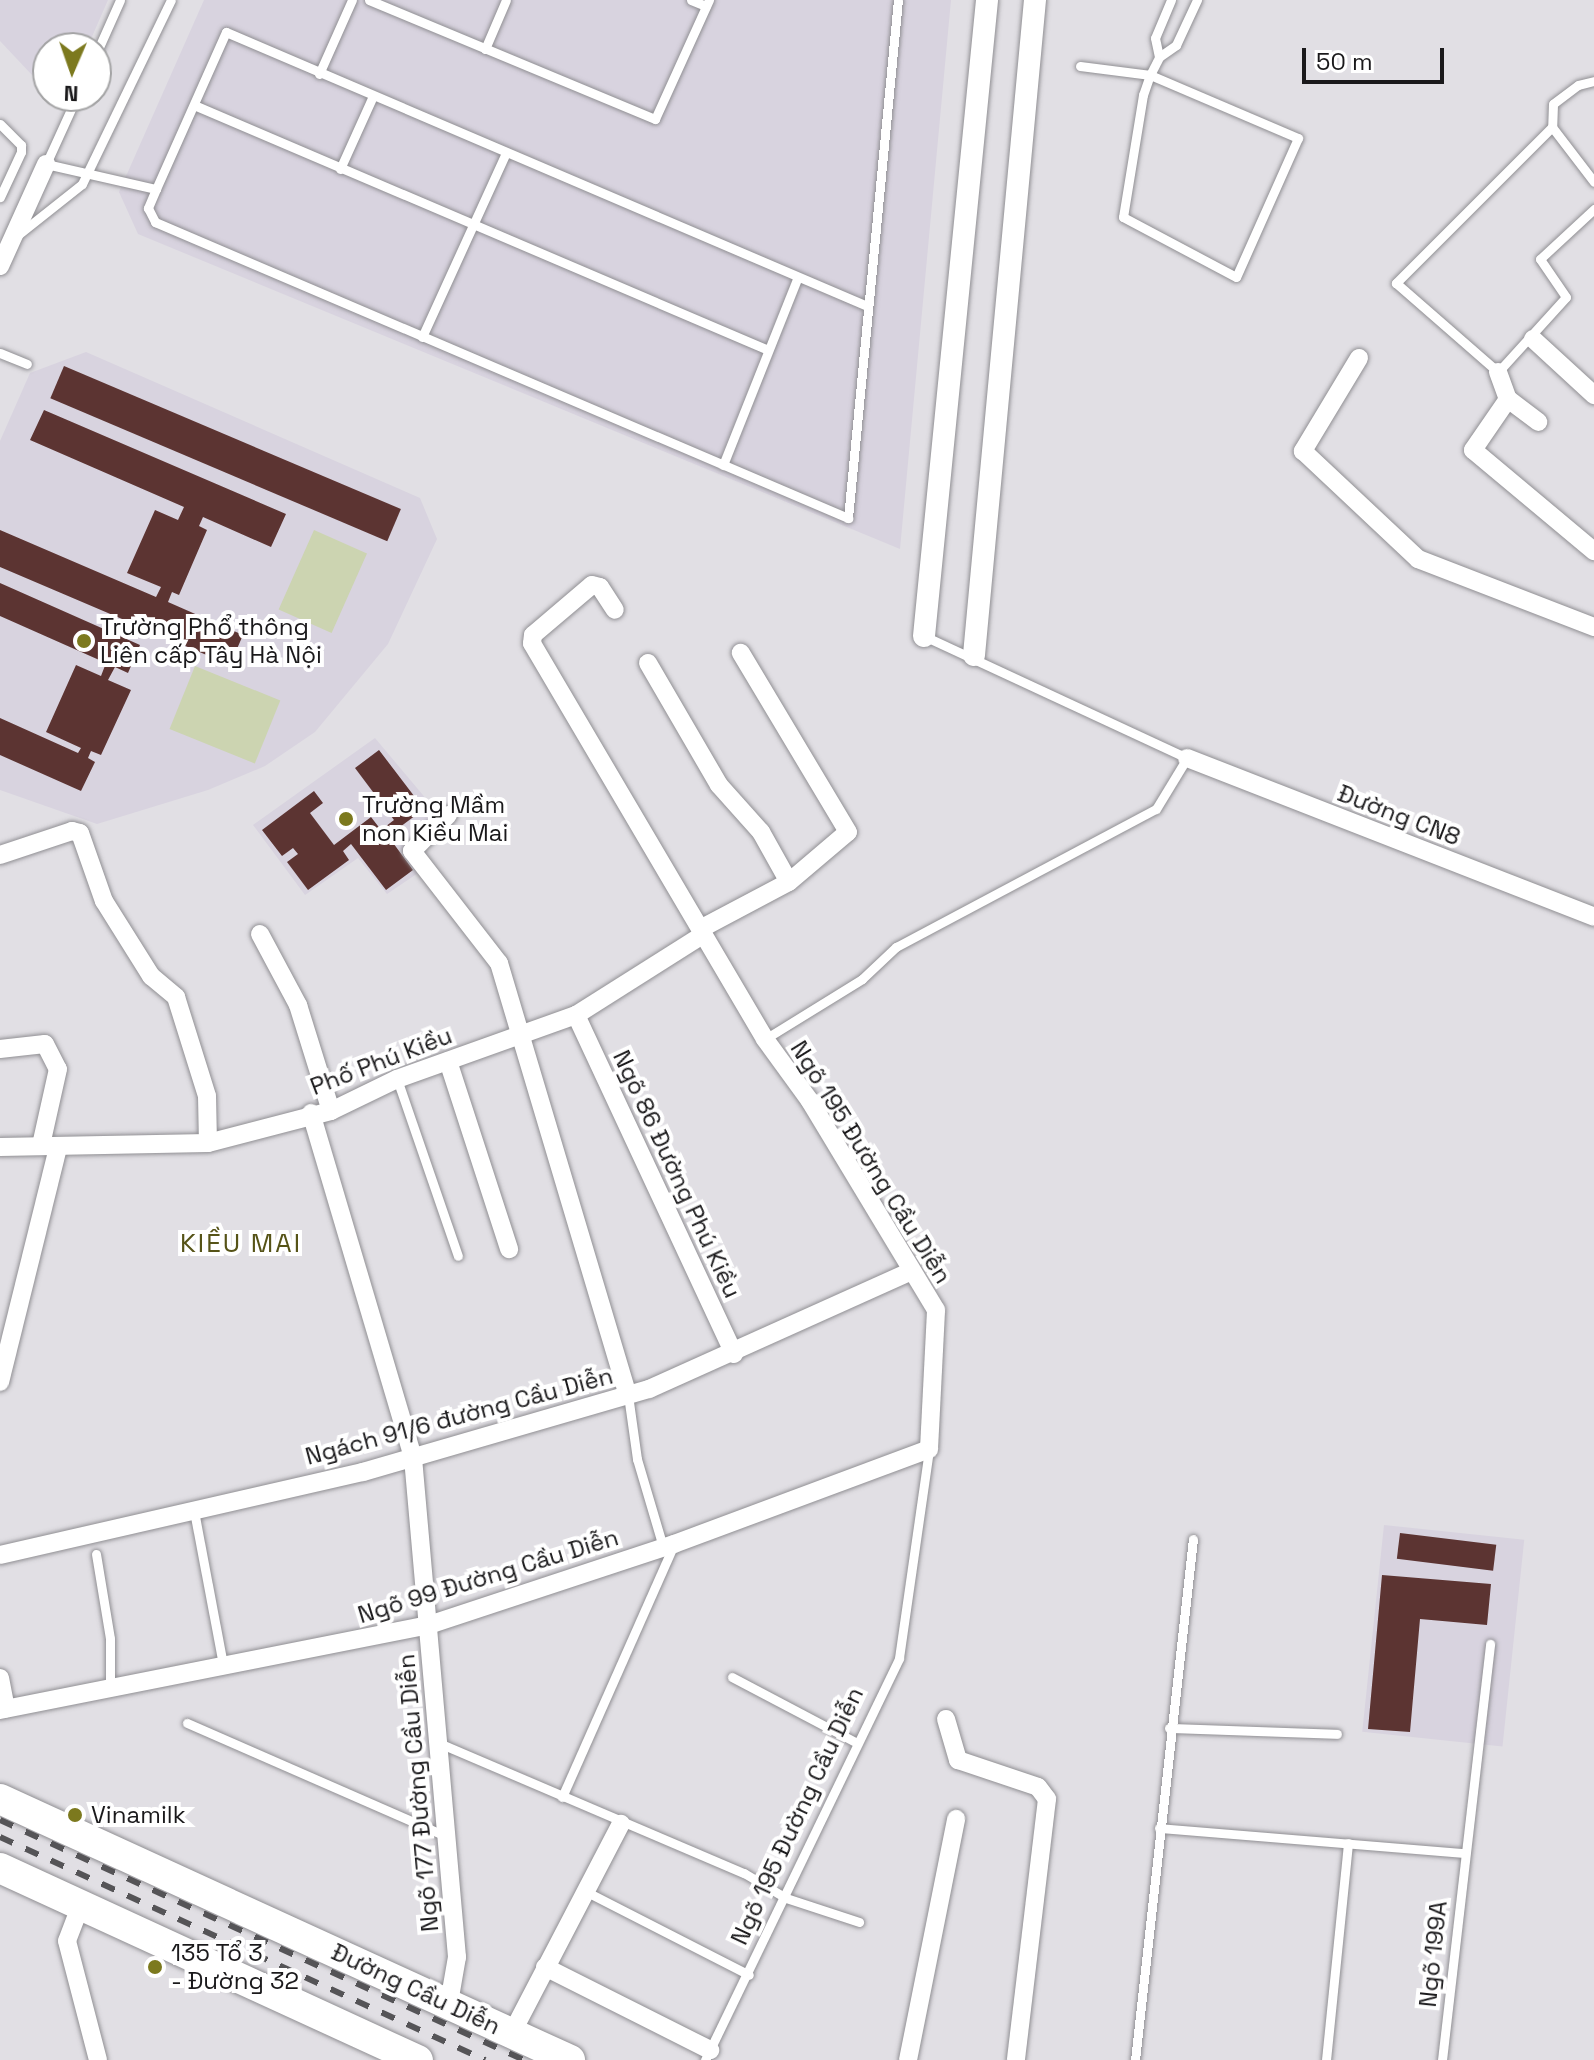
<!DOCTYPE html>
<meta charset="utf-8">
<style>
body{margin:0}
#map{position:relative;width:1594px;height:2060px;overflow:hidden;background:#e1dfe4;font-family:"Space Grotesk",sans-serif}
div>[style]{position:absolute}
.built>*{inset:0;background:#d8d3df;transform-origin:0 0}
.green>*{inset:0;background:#ccd4b1;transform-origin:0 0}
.building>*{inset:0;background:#5c3432;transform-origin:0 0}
.roads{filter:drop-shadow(0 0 2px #908f93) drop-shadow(0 0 2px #908f93)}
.service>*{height:9px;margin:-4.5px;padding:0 4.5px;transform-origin:4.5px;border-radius:4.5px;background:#fff}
.minor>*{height:18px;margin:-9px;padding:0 9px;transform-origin:9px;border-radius:9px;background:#fff}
.tertiary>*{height:22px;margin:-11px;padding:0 11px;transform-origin:11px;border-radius:11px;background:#fff}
.trunk>*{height:30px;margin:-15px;padding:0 15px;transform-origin:15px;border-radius:15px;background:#fff}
.rail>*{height:6px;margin-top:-3px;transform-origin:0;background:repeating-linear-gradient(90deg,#555457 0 14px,transparent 0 28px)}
.dots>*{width:22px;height:22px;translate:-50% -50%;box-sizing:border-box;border:4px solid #fff;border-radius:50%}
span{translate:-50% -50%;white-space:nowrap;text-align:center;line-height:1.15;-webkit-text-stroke:8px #fff;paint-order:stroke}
.poi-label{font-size:24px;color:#1a191b}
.left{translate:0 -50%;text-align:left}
.street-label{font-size:24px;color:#1a191b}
.neighbourhood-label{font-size:26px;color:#565317;letter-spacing:2px}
.north{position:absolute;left:32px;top:32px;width:80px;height:80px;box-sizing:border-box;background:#fff;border:2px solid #a3a3a4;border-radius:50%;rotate:182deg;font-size:22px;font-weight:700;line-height:32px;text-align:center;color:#1a191b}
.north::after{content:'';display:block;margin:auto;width:28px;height:36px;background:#7c791e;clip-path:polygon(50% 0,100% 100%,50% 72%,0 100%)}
.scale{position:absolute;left:1302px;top:48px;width:142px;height:36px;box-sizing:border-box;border:4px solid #1a191b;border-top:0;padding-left:10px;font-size:24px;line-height:28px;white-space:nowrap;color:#1a191b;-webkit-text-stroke:6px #fff;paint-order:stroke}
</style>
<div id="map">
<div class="built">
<i style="clip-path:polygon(0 0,108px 0,87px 48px,48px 48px,48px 92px,0 41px)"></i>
<i style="clip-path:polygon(204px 0,951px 0,900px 549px,138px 234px,119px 192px)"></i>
<i style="clip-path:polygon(86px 352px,420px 498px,437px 539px,388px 644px,315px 732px,265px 766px,208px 790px,97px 824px,0 790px,0 441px,30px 373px)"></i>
<i style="clip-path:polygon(375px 738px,438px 813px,403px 845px,421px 871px,387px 894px,358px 858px,305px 895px,253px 825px)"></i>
<i style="left:1384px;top:1525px;width:141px;height:208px;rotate:6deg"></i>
</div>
<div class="green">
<i style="left:314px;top:530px;width:58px;height:87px;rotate:24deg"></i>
<i style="left:195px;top:666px;width:92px;height:68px;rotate:22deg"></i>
</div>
<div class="building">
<i style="left:64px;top:366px;width:366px;height:35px;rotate:23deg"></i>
<i style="clip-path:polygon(44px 410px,286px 514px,271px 547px,203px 517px,199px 526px,207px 530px,179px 595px,172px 592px,168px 602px,243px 635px,230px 665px,0 567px,0 530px,156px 597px,161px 587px,127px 573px,155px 510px,178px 520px,184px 507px,30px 440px)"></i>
<i style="clip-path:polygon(0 583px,140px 645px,128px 673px,115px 667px,108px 680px,131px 690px,101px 755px,91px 751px,88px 758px,95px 762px,81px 791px,0 755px,0 718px,78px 753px,81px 748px,46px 732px,76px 665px,101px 676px,106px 663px,0 616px)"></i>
<i style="clip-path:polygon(379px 750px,424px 809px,388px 836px,413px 870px,386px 890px,351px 844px,343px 851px,349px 860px,308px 890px,287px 862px,298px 854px,293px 848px,282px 856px,262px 830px,314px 791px,323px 803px,310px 813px,334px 845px,371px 817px,381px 830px,394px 820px,355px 768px)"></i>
<i style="left:1400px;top:1533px;width:97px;height:26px;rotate:7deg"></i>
<i style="clip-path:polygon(1382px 1575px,1491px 1584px,1487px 1625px,1420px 1619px,1410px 1732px,1368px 1729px)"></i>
</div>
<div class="roads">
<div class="service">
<i style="left:369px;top:0;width:310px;rotate:22.6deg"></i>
<i style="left:655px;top:119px;width:131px;rotate:-65.6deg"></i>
<i style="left:691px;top:0;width:16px;rotate:22deg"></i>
<i style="left:1171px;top:0;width:41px;rotate:112.8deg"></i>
<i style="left:1155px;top:38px;width:19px;rotate:78deg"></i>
<i style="left:1159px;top:57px;width:21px;rotate:-35deg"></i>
<i style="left:1176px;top:45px;width:50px;rotate:-65deg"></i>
<i style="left:485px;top:49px;width:53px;rotate:-66.8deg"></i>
<i style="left:96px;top:54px;width:59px;rotate:-66deg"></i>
<i style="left:1080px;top:66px;width:71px;rotate:7.3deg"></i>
<i style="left:1150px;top:75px;width:161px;rotate:23.1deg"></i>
<i style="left:1298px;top:138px;width:152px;rotate:114deg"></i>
<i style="left:1236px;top:277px;width:128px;rotate:-152deg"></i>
<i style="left:1123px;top:217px;width:124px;rotate:-80.7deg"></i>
<i style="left:1143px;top:95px;width:21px;rotate:-71deg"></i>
<i style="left:1150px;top:75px;width:20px;rotate:-63deg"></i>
<i style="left:319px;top:74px;width:81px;rotate:-66deg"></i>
<i style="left:1594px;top:81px;width:16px;rotate:166deg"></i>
<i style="left:1578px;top:85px;width:31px;rotate:143deg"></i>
<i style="left:1553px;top:104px;width:23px;rotate:92deg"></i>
<i style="left:1552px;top:127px;width:221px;rotate:135deg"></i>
<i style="left:1396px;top:283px;width:135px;rotate:41.1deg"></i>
<i style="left:1498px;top:372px;width:101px;rotate:-47.8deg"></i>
<i style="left:1566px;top:297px;width:46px;rotate:-124.4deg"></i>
<i style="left:1540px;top:259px;width:74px;rotate:-42.8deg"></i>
<i style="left:77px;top:96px;width:75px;rotate:114.5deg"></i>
<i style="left:46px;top:164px;width:113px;rotate:12.8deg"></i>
<i style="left:156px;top:189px;width:21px;rotate:113deg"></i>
<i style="left:148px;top:208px;width:16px;rotate:63deg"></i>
<i style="left:155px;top:222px;width:754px;rotate:23.13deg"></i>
<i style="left:848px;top:518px;width:520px;rotate:-84.49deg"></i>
<i style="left:194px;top:105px;width:624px;rotate:23.11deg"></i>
<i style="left:0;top:124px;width:30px;rotate:45deg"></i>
<i style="left:21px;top:145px;width:7px;rotate:90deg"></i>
<i style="left:21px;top:152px;width:50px;rotate:115deg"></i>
<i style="left:1552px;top:127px;width:69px;rotate:52.6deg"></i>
<i style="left:340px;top:169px;width:78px;rotate:-65.7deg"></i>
<i style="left:156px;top:189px;width:172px;rotate:-66deg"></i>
<i style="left:226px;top:32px;width:697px;rotate:23.14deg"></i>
<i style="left:19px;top:234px;width:80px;rotate:-38.4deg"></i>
<i style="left:82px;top:184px;width:204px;rotate:-64.2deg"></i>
<i style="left:422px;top:337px;width:200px;rotate:-65.5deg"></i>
<i style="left:0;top:353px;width:29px;rotate:22deg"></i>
<i style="left:723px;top:465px;width:202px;rotate:-68.3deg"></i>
<i style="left:765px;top:1039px;width:114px;rotate:-31.7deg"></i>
<i style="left:862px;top:979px;width:47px;rotate:-43.3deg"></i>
<i style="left:896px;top:947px;width:294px;rotate:-28deg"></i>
<i style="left:1156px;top:809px;width:60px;rotate:-58.7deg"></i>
<i style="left:1187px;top:758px;width:288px;rotate:-155.1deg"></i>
<i style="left:397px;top:1079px;width:187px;rotate:71deg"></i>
<i style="left:628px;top:1395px;width:65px;rotate:82deg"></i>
<i style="left:637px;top:1459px;width:92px;rotate:73.5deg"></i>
<i style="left:194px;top:1511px;width:157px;rotate:79.3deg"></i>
<i style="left:96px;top:1554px;width:86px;rotate:80.6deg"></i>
<i style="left:110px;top:1639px;width:47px;rotate:90deg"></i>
<i style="left:732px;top:1677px;width:141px;rotate:27.8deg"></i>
<i style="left:187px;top:1723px;width:283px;rotate:23.6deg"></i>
<i style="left:1169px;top:1728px;width:168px;rotate:2deg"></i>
<i style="left:441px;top:1744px;width:329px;rotate:23.1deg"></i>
<i style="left:744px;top:1873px;width:49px;rotate:30.8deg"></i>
<i style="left:786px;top:1898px;width:77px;rotate:18.2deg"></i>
<i style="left:562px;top:1797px;width:277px;rotate:-66.1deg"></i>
<i style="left:1159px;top:1828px;width:305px;rotate:4.7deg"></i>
<i style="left:585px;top:1891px;width:184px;rotate:27.1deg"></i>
<i style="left:705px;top:2060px;width:446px;rotate:-64.2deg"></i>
<i style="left:899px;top:1658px;width:210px;rotate:-81.8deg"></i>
<i style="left:1135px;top:2060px;width:524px;rotate:-83.65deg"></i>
<i style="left:1326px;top:2060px;width:218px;rotate:-84.2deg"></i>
<i style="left:1442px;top:2060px;width:419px;rotate:-83.4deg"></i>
</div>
<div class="minor">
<i style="left:0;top:266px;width:112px;rotate:-65.7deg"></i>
<i style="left:1533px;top:339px;width:83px;rotate:42.6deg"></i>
<i style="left:1359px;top:358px;width:109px;rotate:121.1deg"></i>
<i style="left:1303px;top:451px;width:158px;rotate:43.2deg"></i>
<i style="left:1418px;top:559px;width:189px;rotate:21.1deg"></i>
<i style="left:1498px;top:372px;width:29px;rotate:70deg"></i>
<i style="left:1508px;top:399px;width:38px;rotate:37deg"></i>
<i style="left:1508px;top:399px;width:62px;rotate:124.5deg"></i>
<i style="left:1473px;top:450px;width:158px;rotate:39.9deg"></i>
<i style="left:648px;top:663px;width:141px;rotate:59.8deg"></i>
<i style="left:719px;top:785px;width:63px;rotate:48.2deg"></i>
<i style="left:761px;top:832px;width:57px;rotate:60.8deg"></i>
<i style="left:1187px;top:758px;width:437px;rotate:21.3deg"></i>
<i style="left:448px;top:815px;width:51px;rotate:135deg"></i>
<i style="left:412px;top:851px;width:142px;rotate:52.2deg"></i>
<i style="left:499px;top:963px;width:451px;rotate:73.4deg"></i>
<i style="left:0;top:855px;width:76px;rotate:-18.4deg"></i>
<i style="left:72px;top:831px;width:8px;rotate:14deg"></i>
<i style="left:80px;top:833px;width:72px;rotate:70.6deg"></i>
<i style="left:104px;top:901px;width:89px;rotate:57.9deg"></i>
<i style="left:151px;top:976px;width:33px;rotate:40deg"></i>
<i style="left:176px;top:997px;width:104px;rotate:72.6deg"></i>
<i style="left:207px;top:1096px;width:47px;rotate:88.8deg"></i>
<i style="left:702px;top:928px;width:98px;rotate:-27.9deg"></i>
<i style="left:789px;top:882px;width:77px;rotate:-40.3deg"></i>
<i style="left:848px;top:832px;width:209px;rotate:-120.9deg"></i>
<i style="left:260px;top:934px;width:81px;rotate:61.8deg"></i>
<i style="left:298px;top:1005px;width:111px;rotate:72.7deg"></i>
<i style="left:576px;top:1015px;width:374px;rotate:65deg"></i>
<i style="left:0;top:1049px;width:45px;rotate:-6.3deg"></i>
<i style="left:45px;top:1044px;width:28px;rotate:63deg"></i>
<i style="left:58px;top:1069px;width:78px;rotate:102.6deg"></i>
<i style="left:448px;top:1061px;width:198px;rotate:72deg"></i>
<i style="left:311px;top:1113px;width:360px;rotate:73.5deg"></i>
<i style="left:413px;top:1458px;width:501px;rotate:84.96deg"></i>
<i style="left:457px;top:1957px;width:47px;rotate:99.9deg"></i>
<i style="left:0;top:1147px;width:208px;rotate:-1.1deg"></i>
<i style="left:208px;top:1143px;width:127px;rotate:-14.6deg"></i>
<i style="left:331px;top:1111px;width:73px;rotate:-25.9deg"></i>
<i style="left:397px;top:1079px;width:190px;rotate:-19.7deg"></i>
<i style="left:576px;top:1015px;width:151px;rotate:-32.3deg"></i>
<i style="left:0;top:1382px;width:241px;rotate:-76.1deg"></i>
<i style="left:0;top:1555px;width:372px;rotate:-12.9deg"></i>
<i style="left:363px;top:1472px;width:298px;rotate:-16.2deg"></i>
<i style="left:649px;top:1389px;width:288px;rotate:-24.2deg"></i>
<i style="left:0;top:1678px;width:31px;rotate:79deg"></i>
<i style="left:0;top:1710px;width:434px;rotate:-11.2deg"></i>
<i style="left:426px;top:1626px;width:261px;rotate:-18.3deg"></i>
<i style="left:674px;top:1544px;width:272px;rotate:-20.4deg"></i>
<i style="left:929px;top:1449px;width:139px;rotate:-87.1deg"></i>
<i style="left:936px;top:1310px;width:244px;rotate:-121.1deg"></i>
<i style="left:810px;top:1101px;width:77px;rotate:-126deg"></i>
<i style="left:765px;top:1039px;width:459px;rotate:-120.5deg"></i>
<i style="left:532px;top:643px;width:8px;rotate:-83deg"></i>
<i style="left:533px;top:635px;width:77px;rotate:-40.3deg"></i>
<i style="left:592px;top:585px;width:8px;rotate:14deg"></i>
<i style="left:600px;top:587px;width:27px;rotate:57deg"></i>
<i style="left:946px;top:1719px;width:43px;rotate:73.7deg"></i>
<i style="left:958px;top:1760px;width:84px;rotate:18.6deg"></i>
<i style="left:1038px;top:1787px;width:15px;rotate:53deg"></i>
<i style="left:1047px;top:1799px;width:263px;rotate:96.8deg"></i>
<i style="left:80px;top:1907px;width:36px;rotate:111deg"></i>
<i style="left:67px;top:1941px;width:123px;rotate:75.4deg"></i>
<i style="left:545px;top:1967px;width:185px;rotate:26.7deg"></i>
<i style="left:512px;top:2033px;width:236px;rotate:-62.5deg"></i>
<i style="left:908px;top:2060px;width:246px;rotate:-78.7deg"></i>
</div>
<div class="tertiary">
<i style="left:924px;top:636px;width:639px;rotate:-84.34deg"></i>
<i style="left:974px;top:655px;width:658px;rotate:-84.68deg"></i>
</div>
<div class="trunk">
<i style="left:0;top:1799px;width:627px;rotate:24.6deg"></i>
<i style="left:0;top:1868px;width:460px;rotate:24.7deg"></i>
</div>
</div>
<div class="rail">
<i style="left:0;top:1820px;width:576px;rotate:24.61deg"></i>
<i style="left:0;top:1837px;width:534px;rotate:24.69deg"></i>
</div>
<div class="dots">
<i style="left:84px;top:641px;background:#7c791e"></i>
<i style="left:346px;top:819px;background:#7c791e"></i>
<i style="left:75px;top:1815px;background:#7c791e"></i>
<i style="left:155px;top:1967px;background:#7c791e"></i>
</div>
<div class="poi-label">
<span class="left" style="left:100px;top:641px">Trường Phổ thông<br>Liên cấp Tây Hà Nội</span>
<span class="left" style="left:362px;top:819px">Trường Mầm<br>non Kiều Mai</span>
<span class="left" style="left:91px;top:1815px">Vinamilk</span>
<span class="left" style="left:171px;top:1967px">135 Tổ 3<br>- Đường 32</span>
</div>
<div class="street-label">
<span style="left:1399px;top:815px;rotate:21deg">Đường CN8</span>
<span style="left:381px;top:1061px;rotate:-21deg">Phố Phú Kiều</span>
<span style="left:871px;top:1162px;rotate:58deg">Ngõ 195 Đường Cầu Diễn</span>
<span style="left:677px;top:1174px;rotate:65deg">Ngõ 86 Đường Phú Kiều</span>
<span style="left:459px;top:1416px;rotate:-15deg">Ngách 91/6 đường Cầu Diễn</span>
<span style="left:488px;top:1576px;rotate:-17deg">Ngõ 99 Đường Cầu Diễn</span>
<span style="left:418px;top:1793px;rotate:-95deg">Ngõ 177 Đường Cầu Diễn</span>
<span style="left:797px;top:1816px;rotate:-65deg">Ngõ 195 Đường Cầu Diễn</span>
<span style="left:1433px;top:1954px;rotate:-84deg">Ngõ 199A</span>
<span style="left:416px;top:1989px;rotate:25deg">Đường Cầu Diễn</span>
</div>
<div class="neighbourhood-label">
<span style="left:241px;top:1244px">KIỀU MAI</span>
</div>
<div class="north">N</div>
<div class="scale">50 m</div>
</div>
